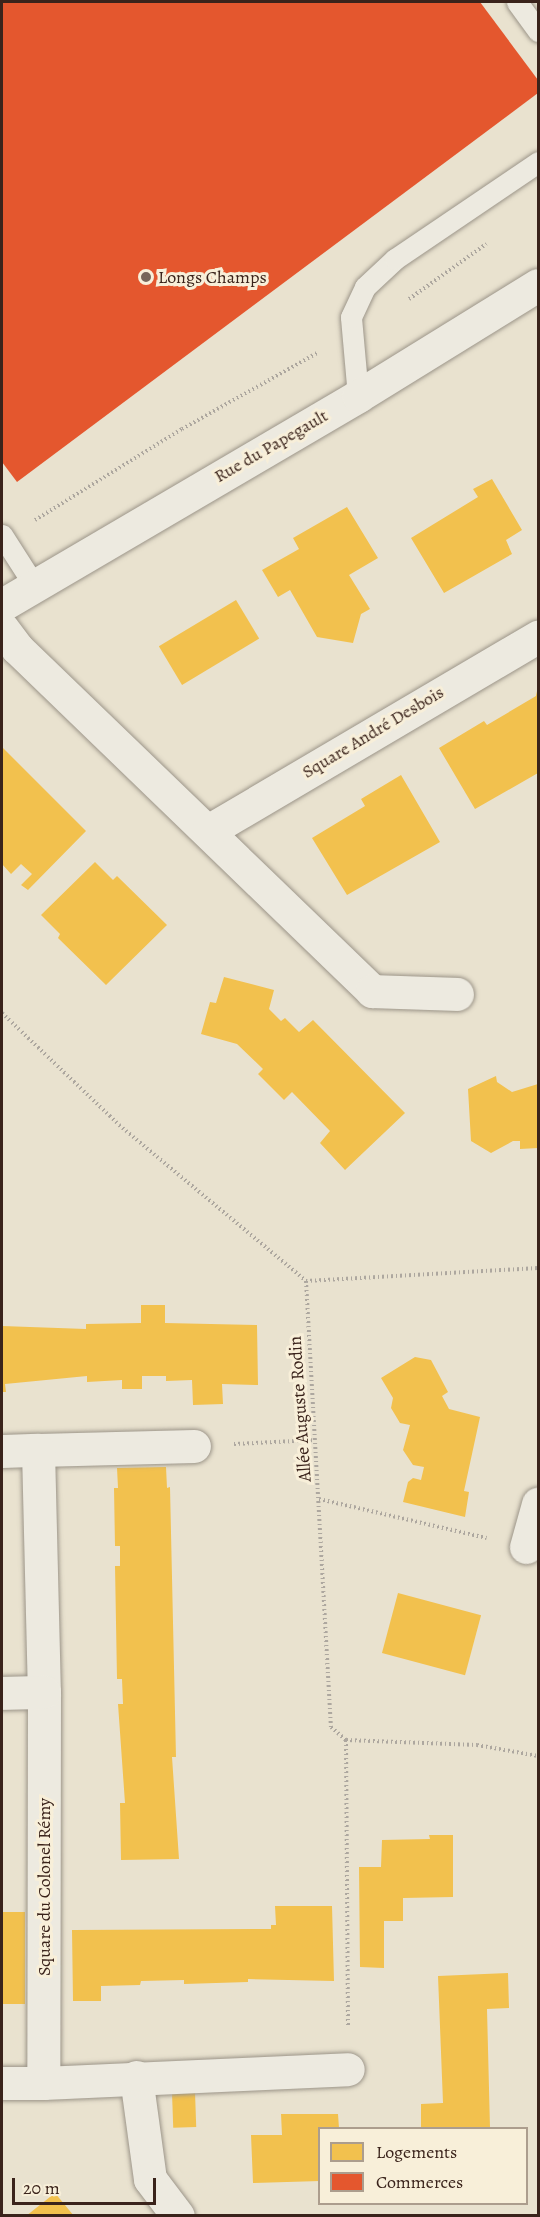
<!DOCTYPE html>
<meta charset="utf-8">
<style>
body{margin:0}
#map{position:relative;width:540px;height:2217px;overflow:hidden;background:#e9e2cf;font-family:Alegreya,serif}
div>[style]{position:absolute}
.homes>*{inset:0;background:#f2c14e;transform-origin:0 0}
.shops>*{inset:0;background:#e4572e}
.path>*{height:4px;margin-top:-2px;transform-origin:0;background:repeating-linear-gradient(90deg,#ada79f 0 1.5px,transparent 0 4.5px)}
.roads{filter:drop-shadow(0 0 2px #9c9589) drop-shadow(0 0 2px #9c9589)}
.lane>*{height:21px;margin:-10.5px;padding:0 10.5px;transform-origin:10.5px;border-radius:10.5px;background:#edeae0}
.street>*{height:33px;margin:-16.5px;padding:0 16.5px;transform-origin:16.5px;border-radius:16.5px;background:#edeae0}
.secondary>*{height:33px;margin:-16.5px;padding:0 16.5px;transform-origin:16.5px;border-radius:16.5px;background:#edeae0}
.dots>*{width:16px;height:16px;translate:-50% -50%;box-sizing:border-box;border:3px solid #f8efd9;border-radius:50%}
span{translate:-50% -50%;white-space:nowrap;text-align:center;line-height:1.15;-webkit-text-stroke:6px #f8efd9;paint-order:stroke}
.poi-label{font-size:18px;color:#3a231b}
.left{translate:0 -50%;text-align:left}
.street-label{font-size:18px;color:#3a231b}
.frame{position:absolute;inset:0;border:3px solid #3a231b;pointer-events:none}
.legend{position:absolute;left:318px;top:2127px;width:210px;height:78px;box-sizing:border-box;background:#f8efd9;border:2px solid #ac9d8d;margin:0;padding:8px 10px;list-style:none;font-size:18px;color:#3a231b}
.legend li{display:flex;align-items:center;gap:12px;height:30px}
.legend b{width:30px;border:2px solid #ac9d8d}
.scale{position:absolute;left:12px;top:2178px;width:144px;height:27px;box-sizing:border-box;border:3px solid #3a231b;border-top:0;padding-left:8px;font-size:18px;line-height:21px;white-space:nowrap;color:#3a231b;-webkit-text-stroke:4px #f8efd9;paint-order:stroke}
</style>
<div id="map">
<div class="homes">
<i style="clip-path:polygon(492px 479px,522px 530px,506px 540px,512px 554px,444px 593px,411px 538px,478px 497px,473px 489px)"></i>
<i style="clip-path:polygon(347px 507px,378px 558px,349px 575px,370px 609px,361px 614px,353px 643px,317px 637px,290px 590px,278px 597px,262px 570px,299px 549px,293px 538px)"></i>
<i style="left:236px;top:600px;width:45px;height:90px;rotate:59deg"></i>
<i style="clip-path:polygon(537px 691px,538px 773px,475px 809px,439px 748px,484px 721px,487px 725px,536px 696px)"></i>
<i style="clip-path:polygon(2px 747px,86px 831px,28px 890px,21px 885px,32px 874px,21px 864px,11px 874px,2px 864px)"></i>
<i style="clip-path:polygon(401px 775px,440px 842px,347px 895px,312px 838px,365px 806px,361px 799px)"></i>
<i style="clip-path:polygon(95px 862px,113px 880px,117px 876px,167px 925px,106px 985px,58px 938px,60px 934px,41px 915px)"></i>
<i style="clip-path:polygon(224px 977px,274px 990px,269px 1009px,281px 1021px,285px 1018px,299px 1032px,313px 1020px,405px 1113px,345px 1170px,320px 1143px,330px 1131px,292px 1092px,284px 1100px,258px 1074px,263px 1069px,237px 1044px,201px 1034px,210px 1002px,216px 1003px)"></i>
<i style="clip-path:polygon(496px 1076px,497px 1082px,512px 1092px,538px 1084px,538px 1148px,520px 1149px,520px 1141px,513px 1141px,491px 1153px,471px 1141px,468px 1089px)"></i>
<i style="clip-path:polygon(141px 1305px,165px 1305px,165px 1323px,257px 1325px,258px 1385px,222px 1384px,223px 1404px,193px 1405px,192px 1380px,166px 1381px,166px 1376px,142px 1376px,142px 1389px,122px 1389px,122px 1380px,87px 1382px,87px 1376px,5px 1384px,6px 1392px,2px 1392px,2px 1326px,86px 1329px,86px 1324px,141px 1323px)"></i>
<i style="clip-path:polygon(415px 1357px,431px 1360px,448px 1392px,442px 1396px,449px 1409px,480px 1417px,464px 1491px,469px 1492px,465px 1517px,403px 1502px,408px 1482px,413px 1478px,421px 1480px,424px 1467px,413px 1465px,403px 1450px,410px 1425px,400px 1423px,391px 1408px,393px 1398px,381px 1378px)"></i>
<i style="clip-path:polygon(166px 1467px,167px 1488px,170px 1487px,176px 1757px,172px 1757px,179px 1859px,121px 1860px,120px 1803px,125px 1803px,118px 1704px,123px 1704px,122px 1679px,117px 1679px,115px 1566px,120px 1566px,120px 1546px,115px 1546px,114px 1488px,118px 1488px,117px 1468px)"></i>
<i style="left:398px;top:1593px;width:86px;height:62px;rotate:15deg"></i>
<i style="clip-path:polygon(429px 1835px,453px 1835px,453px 1897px,403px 1898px,403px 1921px,384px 1921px,384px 1968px,360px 1967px,359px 1867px,381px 1867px,382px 1840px,430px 1839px)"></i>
<i style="clip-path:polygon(275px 1906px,332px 1906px,334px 1981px,248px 1979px,248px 1982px,184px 1984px,184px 1980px,141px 1981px,140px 1985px,101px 1986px,101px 2001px,73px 2001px,72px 1930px,271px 1929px,271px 1925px,276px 1925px)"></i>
<i style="left:2px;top:1912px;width:23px;height:92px"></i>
<i style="clip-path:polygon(508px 1973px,509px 2008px,487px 2009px,490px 2128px,421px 2128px,421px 2104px,443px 2103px,438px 1976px)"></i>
<i style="left:195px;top:2092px;width:35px;height:23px;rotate:88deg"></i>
<i style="clip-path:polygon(281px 2114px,338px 2114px,339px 2128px,320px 2128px,320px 2181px,253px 2183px,251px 2135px,282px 2135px)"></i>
<i style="clip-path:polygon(55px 2193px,74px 2216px,26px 2216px)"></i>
</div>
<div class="shops">
<i style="clip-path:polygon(2px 2px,480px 2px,538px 80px,538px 93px,17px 482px,2px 462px)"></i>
</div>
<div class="path">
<i style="left:409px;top:299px;width:95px;rotate:-35.5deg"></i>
<i style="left:35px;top:520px;width:173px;rotate:-31.8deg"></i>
<i style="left:182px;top:429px;width:155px;rotate:-29.4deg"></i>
<i style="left:2px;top:1013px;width:162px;rotate:43.7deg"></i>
<i style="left:119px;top:1125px;width:244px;rotate:39.8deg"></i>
<i style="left:306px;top:1281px;width:447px;rotate:86.8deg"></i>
<i style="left:331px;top:1727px;width:20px;rotate:41deg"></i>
<i style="left:346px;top:1740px;width:131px;rotate:2.2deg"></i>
<i style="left:477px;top:1745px;width:62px;rotate:10.2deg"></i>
<i style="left:306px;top:1281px;width:232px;rotate:-3.2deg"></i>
<i style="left:234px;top:1444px;width:81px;rotate:-2.8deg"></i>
<i style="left:319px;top:1499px;width:172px;rotate:13.1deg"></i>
<i style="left:346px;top:1740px;width:286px;rotate:89.6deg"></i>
</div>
<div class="roads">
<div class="lane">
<i style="left:517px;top:2px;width:36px;rotate:54deg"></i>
<i style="left:358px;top:396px;width:79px;rotate:-95.1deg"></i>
<i style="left:351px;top:317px;width:33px;rotate:-65deg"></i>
<i style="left:365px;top:287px;width:41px;rotate:-43deg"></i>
<i style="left:395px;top:259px;width:173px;rotate:-34.1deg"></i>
<i style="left:2px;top:535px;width:59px;rotate:57.4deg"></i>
</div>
<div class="street">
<i style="left:2px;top:628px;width:25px;rotate:53deg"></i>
<i style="left:17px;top:648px;width:494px;rotate:44deg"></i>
<i style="left:372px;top:991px;width:85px;rotate:2deg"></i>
<i style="left:208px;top:831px;width:383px;rotate:-30.5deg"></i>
<i style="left:38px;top:1450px;width:156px;rotate:-1.5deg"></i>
<i style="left:2px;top:1451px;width:36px;rotate:-2deg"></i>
<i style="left:38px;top:1450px;width:242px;rotate:88.6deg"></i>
<i style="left:44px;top:1692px;width:391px;rotate:90.1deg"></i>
<i style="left:43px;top:2083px;width:305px;rotate:-2.6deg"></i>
<i style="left:526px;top:1547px;width:45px;rotate:-74.4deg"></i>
<i style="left:2px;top:1693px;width:42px;rotate:-1.4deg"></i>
<i style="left:136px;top:2077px;width:103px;rotate:82.2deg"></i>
<i style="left:150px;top:2179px;width:46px;rotate:52.9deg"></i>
<i style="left:2px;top:2083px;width:41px"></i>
</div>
<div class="secondary">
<i style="left:2px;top:605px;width:413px;rotate:-30.4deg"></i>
<i style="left:358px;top:396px;width:211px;rotate:-31.7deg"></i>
</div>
</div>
<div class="dots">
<i style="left:146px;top:277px;background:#77665a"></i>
</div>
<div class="poi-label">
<span class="left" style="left:158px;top:277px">Longs Champs</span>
</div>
<div class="street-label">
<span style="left:271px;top:446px;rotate:-30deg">Rue du Papegault</span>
<span style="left:373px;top:732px;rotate:-31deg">Square André Desbois</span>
<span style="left:300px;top:1409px;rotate:-94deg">Allée Auguste Rodin</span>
<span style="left:44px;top:1887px;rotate:-90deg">Square du Colonel Rémy</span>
</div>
<div class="frame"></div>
<ul class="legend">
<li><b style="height:16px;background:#f2c14e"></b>Logements</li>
<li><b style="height:16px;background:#e4572e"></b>Commerces</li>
</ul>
<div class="scale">20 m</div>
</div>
